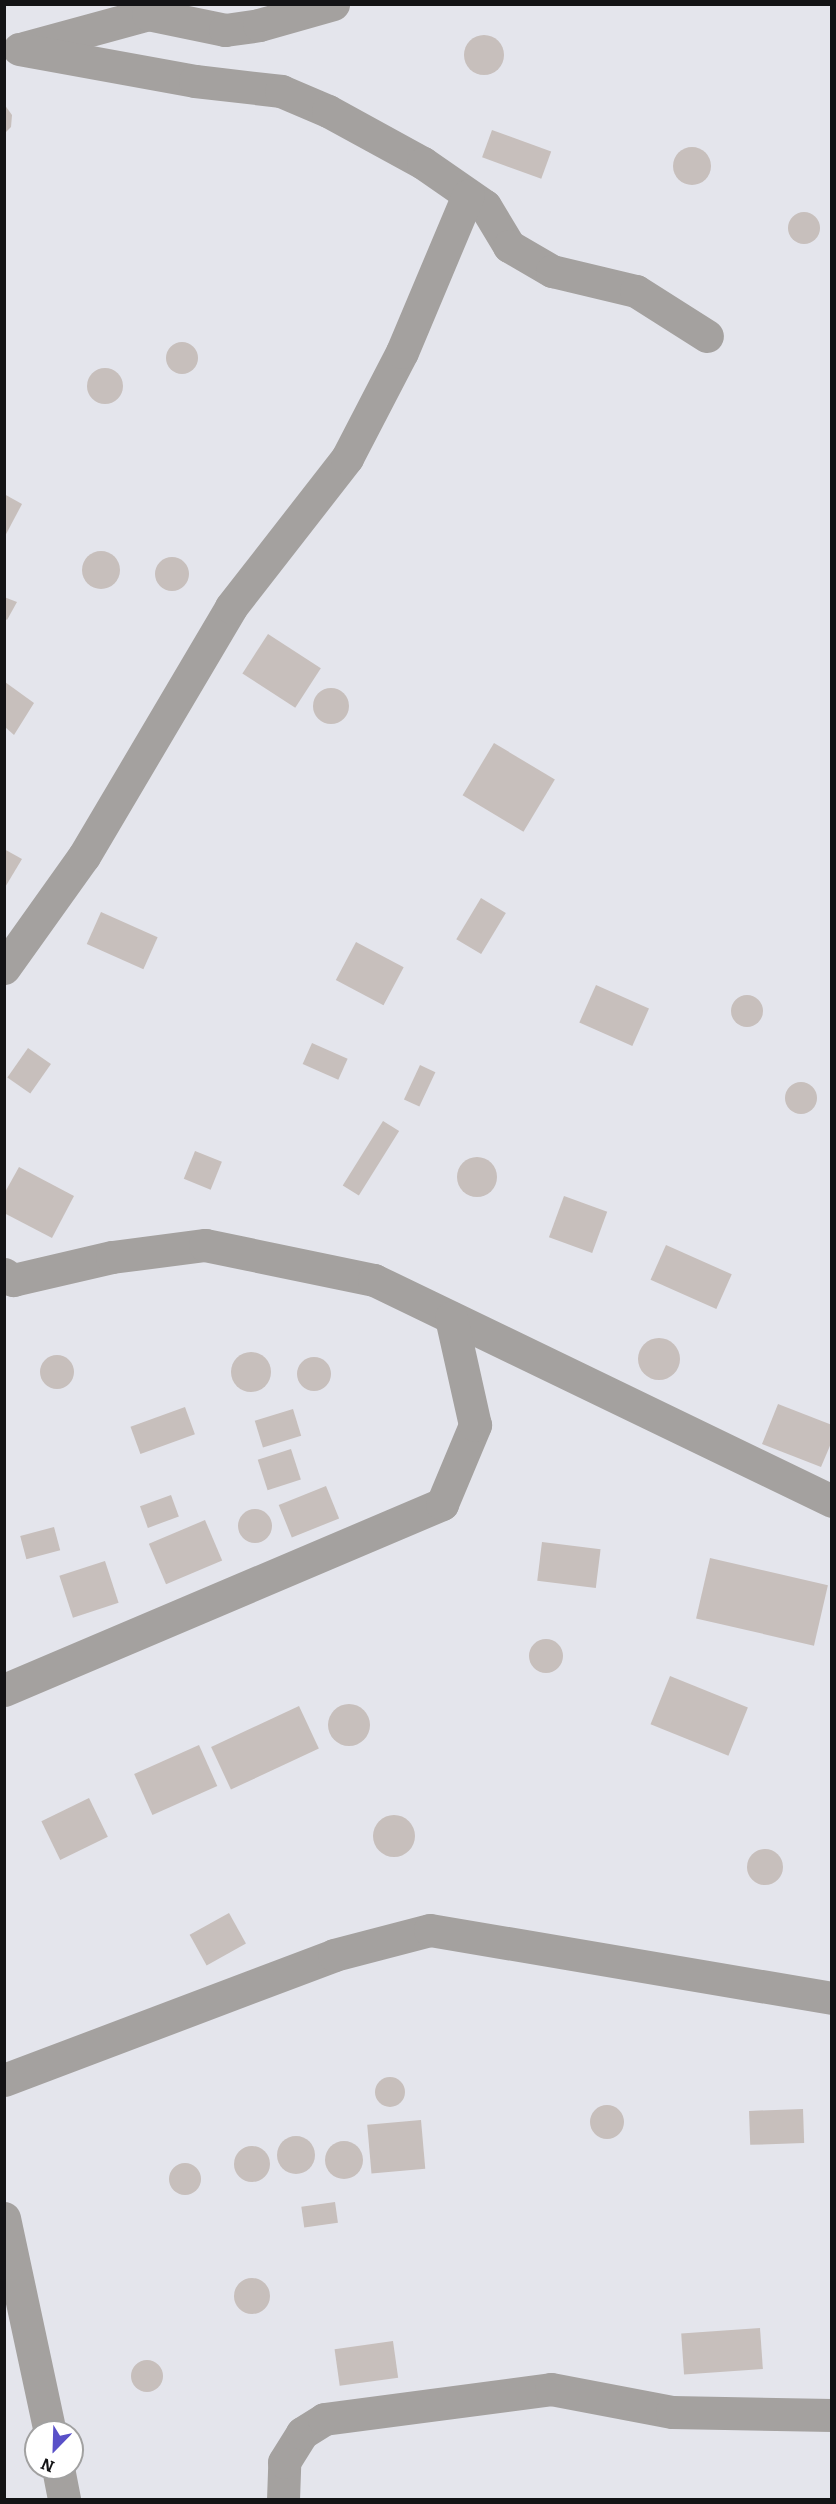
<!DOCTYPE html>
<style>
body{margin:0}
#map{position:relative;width:836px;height:2504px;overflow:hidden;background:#e4e5ec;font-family:Bitter,serif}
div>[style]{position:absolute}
.building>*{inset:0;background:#c7bfbc;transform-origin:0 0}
.round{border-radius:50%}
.street>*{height:33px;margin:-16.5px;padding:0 16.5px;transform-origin:16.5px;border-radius:16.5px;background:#a4a19f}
span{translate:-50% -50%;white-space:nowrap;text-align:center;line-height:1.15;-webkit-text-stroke:4.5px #fff;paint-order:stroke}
.frame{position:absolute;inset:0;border:6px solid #131315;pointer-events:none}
.north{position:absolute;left:24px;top:2420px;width:60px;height:60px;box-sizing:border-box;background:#fff;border:2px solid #a1a1a1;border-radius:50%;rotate:203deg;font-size:16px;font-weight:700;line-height:24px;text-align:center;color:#131315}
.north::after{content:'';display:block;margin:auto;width:21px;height:27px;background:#5950c8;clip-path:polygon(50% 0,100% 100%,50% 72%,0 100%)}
</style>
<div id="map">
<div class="building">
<i class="round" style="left:464px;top:35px;width:40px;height:40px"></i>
<i style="clip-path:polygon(4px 104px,12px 115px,11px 127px,4px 134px)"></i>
<i style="left:492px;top:130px;width:63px;height:29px;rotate:20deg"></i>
<i class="round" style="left:673px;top:147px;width:38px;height:38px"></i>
<i class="round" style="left:788px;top:212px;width:32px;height:32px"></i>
<i class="round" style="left:166px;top:342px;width:32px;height:32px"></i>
<i class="round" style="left:87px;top:368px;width:36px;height:36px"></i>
<i style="clip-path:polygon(4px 494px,22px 504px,4px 538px)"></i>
<i class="round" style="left:82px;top:551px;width:38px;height:38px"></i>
<i class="round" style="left:155px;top:557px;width:34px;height:34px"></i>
<i style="clip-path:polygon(4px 597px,17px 602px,7px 620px,4px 618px)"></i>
<i style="left:268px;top:634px;width:63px;height:47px;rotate:33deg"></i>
<i style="clip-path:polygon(5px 682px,34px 703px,14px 735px,5px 727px)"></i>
<i class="round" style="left:313px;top:688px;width:36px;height:36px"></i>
<i style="left:494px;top:743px;width:71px;height:61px;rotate:31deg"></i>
<i style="clip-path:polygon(4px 849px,22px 859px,4px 889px)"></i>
<i style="left:481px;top:898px;width:29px;height:48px;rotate:31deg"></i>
<i style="left:101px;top:912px;width:62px;height:35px;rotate:24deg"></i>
<i style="left:356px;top:942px;width:54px;height:43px;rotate:28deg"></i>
<i style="left:596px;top:985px;width:58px;height:41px;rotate:24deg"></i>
<i class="round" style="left:731px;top:995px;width:32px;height:32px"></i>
<i style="left:312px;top:1043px;width:39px;height:23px;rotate:24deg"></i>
<i style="left:28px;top:1048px;width:28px;height:36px;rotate:35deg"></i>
<i style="left:420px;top:1065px;width:17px;height:38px;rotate:25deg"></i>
<i class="round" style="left:785px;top:1082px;width:32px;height:32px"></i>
<i style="left:383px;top:1121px;width:19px;height:76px;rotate:32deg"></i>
<i style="left:195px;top:1151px;width:29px;height:30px;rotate:22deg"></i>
<i class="round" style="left:457px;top:1157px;width:40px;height:40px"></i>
<i style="clip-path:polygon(19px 1167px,74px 1196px,52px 1238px,4px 1213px,4px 1194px)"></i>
<i style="left:564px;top:1196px;width:46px;height:44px;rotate:20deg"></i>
<i style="left:666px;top:1245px;width:72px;height:38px;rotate:24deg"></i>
<i class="round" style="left:638px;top:1338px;width:42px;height:42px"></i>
<i class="round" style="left:231px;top:1352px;width:40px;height:40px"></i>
<i class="round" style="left:40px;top:1355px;width:34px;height:34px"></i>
<i class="round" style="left:297px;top:1357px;width:34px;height:34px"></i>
<i style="clip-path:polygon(778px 1404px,832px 1425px,832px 1441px,821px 1467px,762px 1444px)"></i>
<i style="left:185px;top:1407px;width:29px;height:58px;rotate:70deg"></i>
<i style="left:293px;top:1409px;width:28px;height:40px;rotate:73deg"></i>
<i style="left:291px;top:1449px;width:32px;height:35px;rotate:72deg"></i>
<i style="left:326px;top:1486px;width:35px;height:51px;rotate:68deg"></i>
<i style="left:171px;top:1495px;width:23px;height:33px;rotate:70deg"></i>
<i class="round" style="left:238px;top:1509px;width:34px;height:34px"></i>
<i style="left:205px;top:1520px;width:44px;height:61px;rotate:67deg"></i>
<i style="left:54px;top:1527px;width:24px;height:35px;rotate:75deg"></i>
<i style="left:542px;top:1542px;width:59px;height:39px;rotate:7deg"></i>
<i style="left:710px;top:1558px;width:121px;height:62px;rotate:13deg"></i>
<i style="left:105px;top:1561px;width:44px;height:48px;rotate:72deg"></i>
<i class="round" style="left:529px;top:1639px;width:34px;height:34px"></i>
<i style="left:670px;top:1676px;width:84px;height:52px;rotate:22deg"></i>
<i class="round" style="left:328px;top:1704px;width:42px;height:42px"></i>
<i style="left:299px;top:1706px;width:47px;height:97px;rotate:65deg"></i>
<i style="left:199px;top:1745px;width:45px;height:71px;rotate:66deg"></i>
<i style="left:89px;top:1798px;width:43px;height:53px;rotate:64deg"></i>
<i class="round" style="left:373px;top:1815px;width:42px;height:42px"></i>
<i class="round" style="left:747px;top:1849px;width:36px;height:36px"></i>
<i style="left:229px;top:1913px;width:35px;height:45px;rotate:61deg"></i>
<i class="round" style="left:375px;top:2077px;width:30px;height:30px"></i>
<i class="round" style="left:590px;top:2105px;width:34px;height:34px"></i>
<i style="left:803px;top:2109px;width:34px;height:54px;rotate:88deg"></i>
<i style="left:421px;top:2120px;width:49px;height:54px;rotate:85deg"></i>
<i class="round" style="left:277px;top:2136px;width:38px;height:38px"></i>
<i class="round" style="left:325px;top:2141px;width:38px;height:38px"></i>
<i class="round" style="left:234px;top:2146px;width:36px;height:36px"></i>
<i class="round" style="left:169px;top:2163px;width:32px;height:32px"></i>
<i style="left:335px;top:2202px;width:21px;height:34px;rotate:82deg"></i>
<i class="round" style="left:234px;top:2278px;width:36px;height:36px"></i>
<i style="left:760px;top:2328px;width:41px;height:79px;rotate:86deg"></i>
<i style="left:393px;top:2341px;width:37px;height:59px;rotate:82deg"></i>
<i class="round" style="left:131px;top:2360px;width:32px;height:32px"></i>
</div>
<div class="street">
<i style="left:24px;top:48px;width:129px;rotate:-15.3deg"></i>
<i style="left:148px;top:14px;width:79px;rotate:11.7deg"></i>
<i style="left:225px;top:30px;width:34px;rotate:-8deg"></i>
<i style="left:259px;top:25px;width:77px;rotate:-15.8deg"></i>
<i style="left:19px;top:49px;width:179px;rotate:10.3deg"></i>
<i style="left:195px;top:81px;width:87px;rotate:6.6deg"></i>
<i style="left:281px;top:91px;width:51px;rotate:23.1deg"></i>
<i style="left:328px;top:111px;width:108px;rotate:28.7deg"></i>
<i style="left:423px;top:163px;width:75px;rotate:34.7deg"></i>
<i style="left:485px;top:206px;width:47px;rotate:59deg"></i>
<i style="left:509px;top:246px;width:50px;rotate:30.2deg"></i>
<i style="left:552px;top:271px;width:86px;rotate:13.4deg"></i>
<i style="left:636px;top:291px;width:84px;rotate:32.4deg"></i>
<i style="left:4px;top:968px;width:138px;rotate:-54.5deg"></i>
<i style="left:84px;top:856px;width:289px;rotate:-59.4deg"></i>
<i style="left:231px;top:607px;width:189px;rotate:-52.1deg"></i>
<i style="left:347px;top:458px;width:119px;rotate:-62.6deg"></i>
<i style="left:402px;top:352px;width:170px;rotate:-67.2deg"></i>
<i style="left:4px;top:1274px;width:11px;rotate:34deg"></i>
<i style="left:13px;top:1280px;width:102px;rotate:-13.1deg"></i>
<i style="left:112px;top:1257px;width:94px;rotate:-7.4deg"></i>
<i style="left:205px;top:1245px;width:173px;rotate:11.7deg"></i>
<i style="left:374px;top:1280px;width:509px;rotate:25.76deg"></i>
<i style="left:4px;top:1690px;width:476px;rotate:-23deg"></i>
<i style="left:442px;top:1504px;width:86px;rotate:-67.3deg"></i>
<i style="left:475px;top:1425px;width:110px;rotate:-102.6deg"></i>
<i style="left:4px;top:2080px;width:353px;rotate:-20.7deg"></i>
<i style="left:334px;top:1955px;width:99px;rotate:-14.6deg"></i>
<i style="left:430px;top:1930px;width:408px;rotate:9.6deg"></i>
<i style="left:4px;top:2218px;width:219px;rotate:77.9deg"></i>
<i style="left:58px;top:2468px;width:33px;rotate:79deg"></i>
<i style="left:283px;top:2500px;width:38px;rotate:-88deg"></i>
<i style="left:284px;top:2462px;width:34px;rotate:-58deg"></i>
<i style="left:302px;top:2433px;width:26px;rotate:-32deg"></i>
<i style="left:324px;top:2419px;width:229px;rotate:-7.5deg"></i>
<i style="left:551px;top:2389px;width:123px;rotate:10.8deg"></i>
<i style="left:672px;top:2412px;width:160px;rotate:1.1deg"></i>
</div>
<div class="frame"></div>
<div class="north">N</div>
</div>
